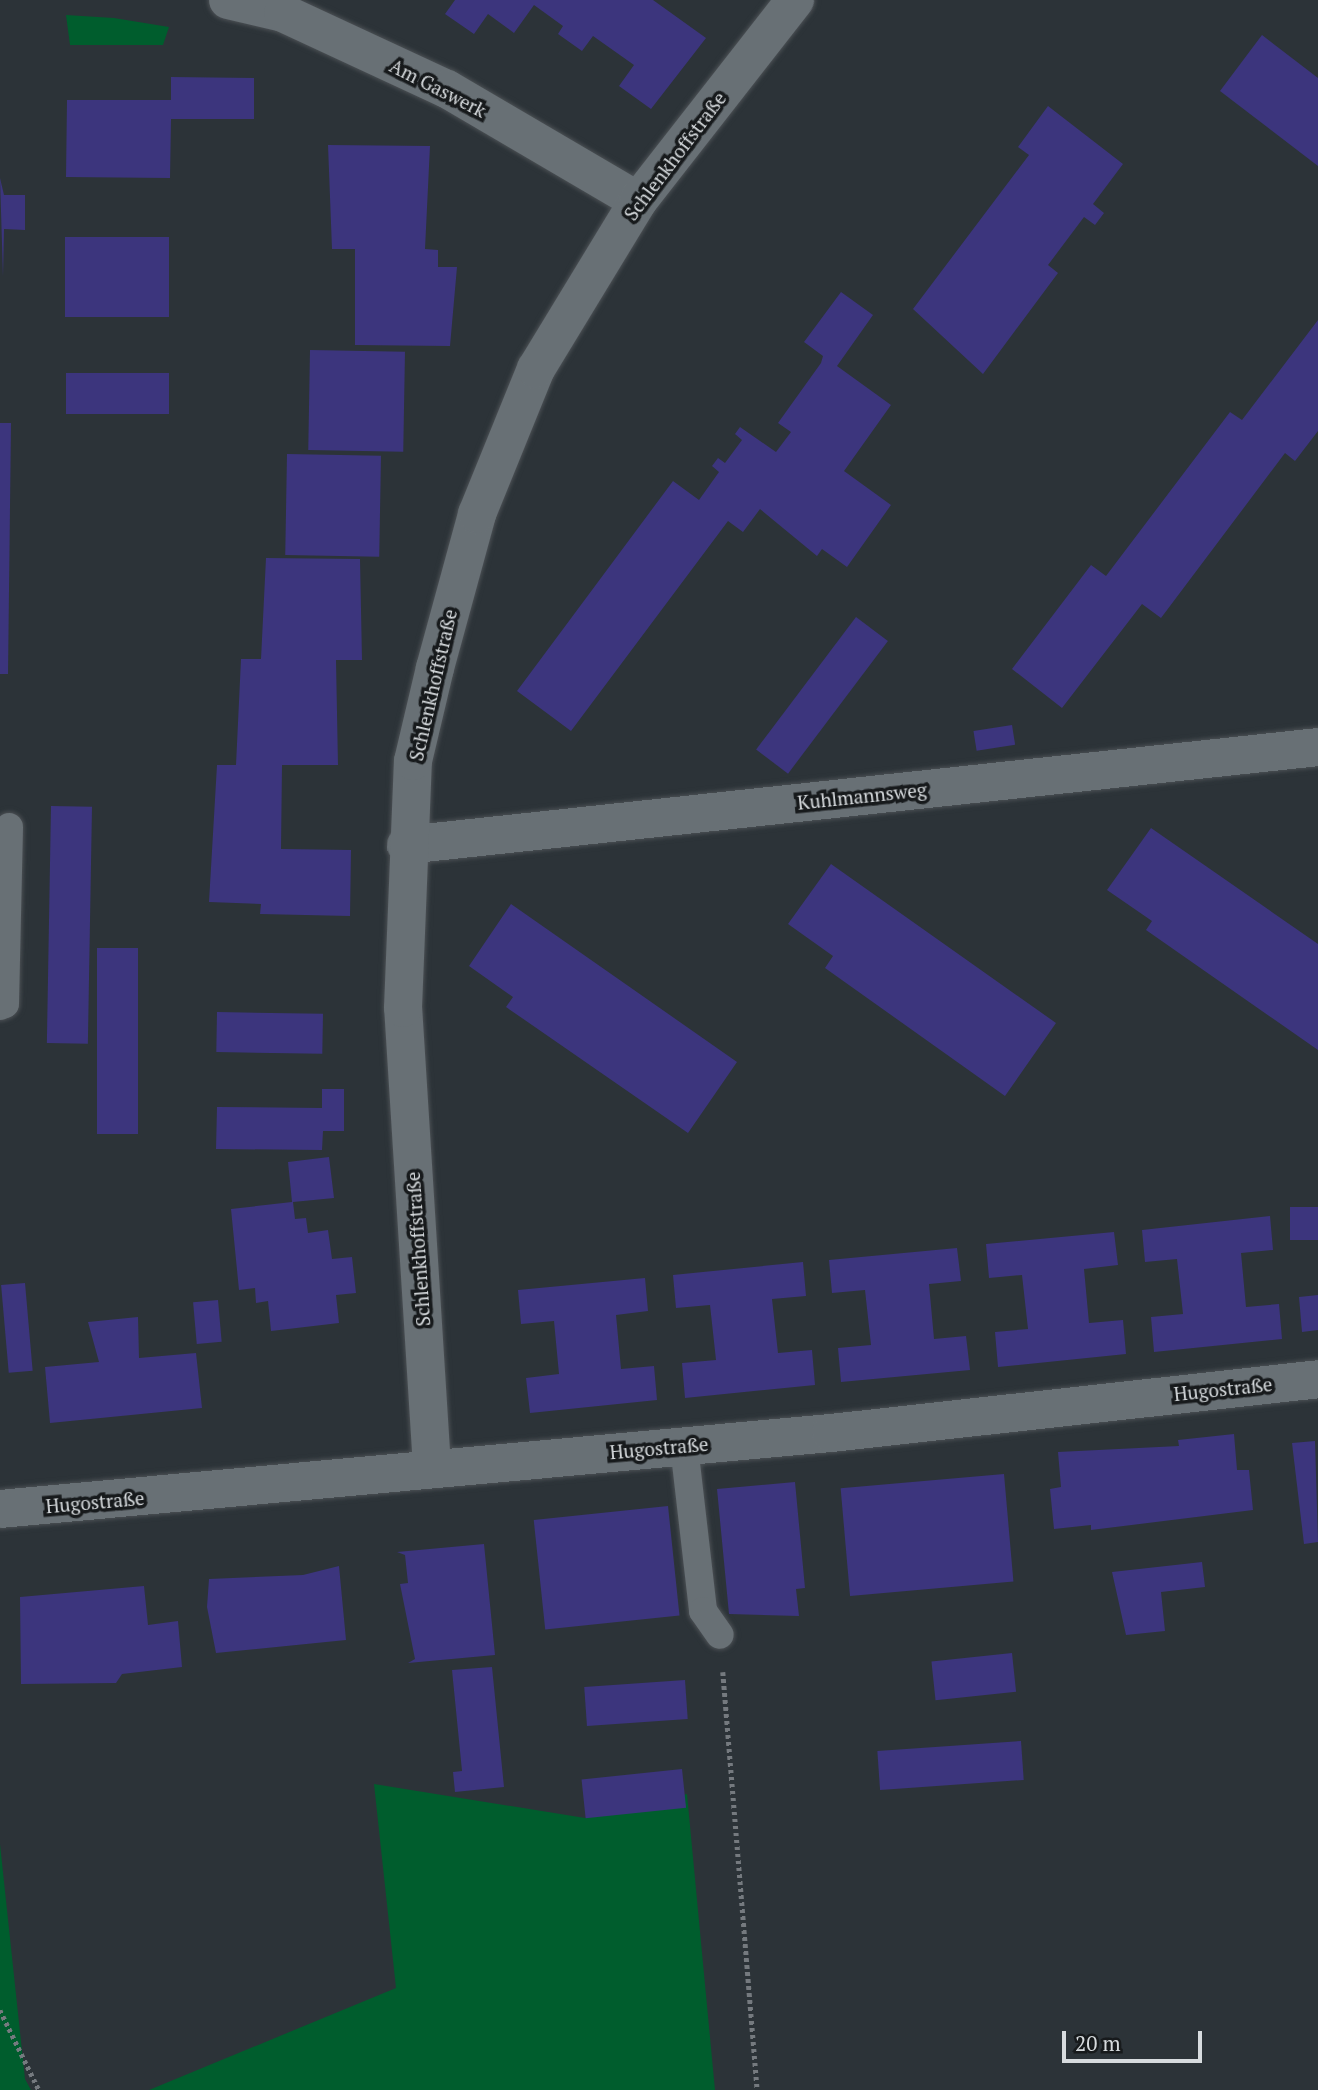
<!DOCTYPE html>
<meta charset="utf-8">
<style>
body{margin:0}
#map{position:relative;width:1318px;height:2090px;overflow:hidden;background:#2c3338;font-family:"PT Serif",serif}
div>[style]{position:absolute}
.green>*{inset:0;background:#005d2d}
.building>*{inset:0;background:#3c357d;transform-origin:0 0}
.path>*{height:4.5px;margin-top:-2.25px;transform-origin:0;background:repeating-linear-gradient(90deg,#757a7f 0 3.5px,transparent 0 7px)}
.roads{filter:drop-shadow(0 0 2px #4b5054) drop-shadow(0 0 2px #4b5054)}
.service>*{height:28px;margin:-14px;padding:0 14px;transform-origin:14px;border-radius:14px;background:#687075}
.minor>*{height:38px;margin:-19px;padding:0 19px;transform-origin:19px;border-radius:19px;background:#687075}
span{translate:-50% -50%;white-space:nowrap;text-align:center;line-height:1.15;-webkit-text-stroke:7px #171a1c;paint-order:stroke}
.street-label{font-size:19px;color:#d7dbde}
.scale{position:absolute;left:1062px;top:2031px;width:140px;height:32px;box-sizing:border-box;border:4px solid #d7dbde;border-top:0;padding-left:9px;font-size:21px;line-height:24px;white-space:nowrap;color:#d7dbde;-webkit-text-stroke:5px #171a1c;paint-order:stroke}
</style>
<div id="map">
<div class="green">
<i style="clip-path:polygon(66px 15px,114px 18px,169px 27px,163px 45px,70px 45px)"></i>
<i style="clip-path:polygon(374px 1784px,585px 1818px,687px 1794px,715px 2090px,149px 2090px,396px 1988px)"></i>
<i style="clip-path:polygon(0 1844px,25px 2079px,31px 2090px,0 2090px)"></i>
</div>
<div class="building">
<i style="clip-path:polygon(455px 0,653px 0,706px 38px,651px 109px,619px 86px,634px 65px,593px 36px,582px 51px,558px 34px,563px 26px,534px 5px,514px 33px,488px 14px,474px 34px,445px 14px)"></i>
<i style="clip-path:polygon(1262px 35px,1318px 78px,1318px 166px,1220px 91px)"></i>
<i style="clip-path:polygon(171px 77px,254px 78px,254px 119px,171px 119px,170px 178px,66px 177px,67px 100px,171px 100px)"></i>
<i style="clip-path:polygon(1048px 106px,1123px 164px,1093px 204px,1104px 213px,1095px 225px,1084px 217px,1048px 265px,1058px 273px,983px 374px,913px 309px,1029px 155px,1018px 147px)"></i>
<i style="clip-path:polygon(328px 145px,430px 146px,425px 249px,438px 250px,438px 267px,457px 267px,450px 346px,355px 345px,355px 249px,332px 249px)"></i>
<i style="clip-path:polygon(0 178px,4px 195px,25px 195px,25px 230px,4px 229px,3px 277px)"></i>
<i style="left:65px;top:237px;width:104px;height:80px"></i>
<i style="clip-path:polygon(841px 292px,873px 315px,837px 366px,891px 405px,844px 471px,891px 505px,847px 567px,822px 549px,817px 556px,760px 509px,743px 532px,728px 521px,571px 731px,517px 691px,673px 481px,699px 500px,719px 472px,712px 466px,718px 458px,725px 463px,742px 440px,735px 434px,740px 427px,776px 452px,791px 432px,778px 423px,821px 363px,823px 356px,804px 342px)"></i>
<i style="clip-path:polygon(1318px 320px,1318px 431px,1295px 461px,1285px 453px,1161px 618px,1142px 604px,1062px 708px,1012px 669px,1091px 565px,1106px 576px,1230px 412px,1242px 420px)"></i>
<i style="left:310px;top:350px;width:95px;height:100px;rotate:1deg"></i>
<i style="left:66px;top:373px;width:103px;height:41px"></i>
<i style="clip-path:polygon(0 423px,11px 423px,8px 674px,0 674px)"></i>
<i style="left:287px;top:454px;width:94px;height:101px;rotate:1deg"></i>
<i style="clip-path:polygon(266px 558px,360px 559px,362px 660px,336px 660px,338px 765px,282px 765px,281px 849px,351px 850px,350px 916px,260px 914px,261px 904px,209px 902px,217px 765px,236px 765px,241px 659px,261px 659px)"></i>
<i style="left:856px;top:617px;width:40px;height:166px;rotate:37deg"></i>
<i style="left:1012px;top:725px;width:20px;height:39px;rotate:81deg"></i>
<i style="left:51px;top:806px;width:41px;height:237px;rotate:1deg"></i>
<i style="clip-path:polygon(1151px 828px,1318px 944px,1318px 1050px,1146px 930px,1152px 921px,1107px 890px)"></i>
<i style="clip-path:polygon(831px 864px,1056px 1023px,1005px 1096px,825px 968px,833px 956px,788px 924px)"></i>
<i style="clip-path:polygon(511px 904px,737px 1062px,688px 1133px,506px 1007px,513px 997px,469px 966px)"></i>
<i style="left:97px;top:948px;width:41px;height:186px"></i>
<i style="left:217px;top:1012px;width:106px;height:40px;rotate:1deg"></i>
<i style="clip-path:polygon(322px 1089px,344px 1089px,344px 1131px,323px 1131px,322px 1150px,216px 1149px,217px 1107px,322px 1108px)"></i>
<i style="clip-path:polygon(329px 1157px,334px 1198px,293px 1202px,295px 1219px,306px 1218px,308px 1233px,328px 1230px,332px 1259px,352px 1257px,356px 1293px,336px 1295px,339px 1323px,271px 1331px,268px 1301px,256px 1303px,255px 1288px,239px 1290px,231px 1209px,292px 1202px,288px 1162px)"></i>
<i style="left:1318px;top:1207px;width:33px;height:28px;rotate:90deg"></i>
<i style="clip-path:polygon(1270px 1216px,1273px 1250px,1241px 1253px,1246px 1307px,1279px 1304px,1282px 1339px,1154px 1352px,1151px 1317px,1183px 1314px,1177px 1259px,1145px 1262px,1142px 1230px)"></i>
<i style="clip-path:polygon(1114px 1232px,1118px 1265px,1084px 1269px,1089px 1323px,1123px 1320px,1126px 1354px,998px 1367px,995px 1332px,1028px 1329px,1022px 1275px,989px 1278px,986px 1244px)"></i>
<i style="clip-path:polygon(957px 1248px,961px 1281px,929px 1284px,934px 1339px,966px 1336px,970px 1370px,841px 1382px,838px 1348px,871px 1345px,865px 1290px,832px 1293px,829px 1260px)"></i>
<i style="clip-path:polygon(803px 1262px,806px 1296px,772px 1299px,778px 1353px,812px 1350px,815px 1385px,685px 1398px,682px 1363px,716px 1360px,710px 1305px,676px 1308px,673px 1275px)"></i>
<i style="clip-path:polygon(645px 1278px,648px 1311px,616px 1315px,621px 1369px,654px 1366px,657px 1400px,530px 1413px,526px 1378px,559px 1374px,554px 1321px,521px 1324px,518px 1290px)"></i>
<i style="left:25px;top:1283px;width:88px;height:24px;rotate:85deg"></i>
<i style="clip-path:polygon(1318px 1295px,1318px 1330px,1302px 1332px,1299px 1297px)"></i>
<i style="left:218px;top:1300px;width:42px;height:25px;rotate:85deg"></i>
<i style="clip-path:polygon(138px 1317px,139px 1358px,196px 1353px,202px 1408px,50px 1423px,45px 1367px,99px 1362px,88px 1322px)"></i>
<i style="clip-path:polygon(1234px 1434px,1237px 1470px,1249px 1470px,1253px 1510px,1091px 1530px,1091px 1525px,1054px 1529px,1050px 1489px,1061px 1487px,1058px 1452px,1179px 1446px,1178px 1440px)"></i>
<i style="clip-path:polygon(1315px 1441px,1318px 1542px,1304px 1544px,1292px 1443px)"></i>
<i style="left:1004px;top:1474px;width:108px;height:164px;rotate:85deg"></i>
<i style="clip-path:polygon(795px 1482px,805px 1588px,796px 1589px,799px 1616px,729px 1614px,717px 1489px)"></i>
<i style="left:668px;top:1506px;width:110px;height:135px;rotate:84deg"></i>
<i style="clip-path:polygon(484px 1544px,495px 1655px,408px 1663px,415px 1659px,400px 1584px,408px 1583px,405px 1555px,397px 1552px)"></i>
<i style="clip-path:polygon(1202px 1562px,1205px 1587px,1161px 1592px,1165px 1631px,1126px 1635px,1112px 1572px)"></i>
<i style="clip-path:polygon(339px 1566px,346px 1640px,216px 1653px,207px 1607px,209px 1579px,303px 1575px)"></i>
<i style="clip-path:polygon(144px 1586px,148px 1625px,178px 1621px,182px 1667px,122px 1674px,116px 1683px,21px 1684px,20px 1597px)"></i>
<i style="left:1012px;top:1653px;width:39px;height:81px;rotate:84deg"></i>
<i style="clip-path:polygon(492px 1667px,504px 1787px,455px 1792px,453px 1772px,462px 1771px,452px 1670px)"></i>
<i style="left:685px;top:1680px;width:39px;height:101px;rotate:86deg"></i>
<i style="left:1021px;top:1741px;width:39px;height:144px;rotate:86deg"></i>
<i style="left:682px;top:1769px;width:39px;height:101px;rotate:84deg"></i>
</div>
<div class="path">
<i style="left:723px;top:1672px;width:419px;rotate:85.3deg"></i>
<i style="left:0;top:2010px;width:89px;rotate:64deg"></i>
</div>
<div class="roads">
<div class="service">
<i style="left:0;top:1006px;width:5px;rotate:-22deg"></i>
<i style="left:5px;top:1004px;width:177px;rotate:-88.7deg"></i>
<i style="left:684px;top:1446px;width:166px;rotate:83.4deg"></i>
<i style="left:703px;top:1611px;width:29px;rotate:55deg"></i>
</div>
<div class="minor">
<i style="left:228px;top:0;width:57px;rotate:13.3deg"></i>
<i style="left:283px;top:13px;width:181px;rotate:24.9deg"></i>
<i style="left:447px;top:89px;width:221px;rotate:30.4deg"></i>
<i style="left:406px;top:845px;width:917px;rotate:-6.13deg"></i>
<i style="left:432px;top:1467px;width:460px;rotate:-93.6deg"></i>
<i style="left:403px;top:1008px;width:247px;rotate:-87.7deg"></i>
<i style="left:413px;top:761px;width:96px;rotate:-76.7deg"></i>
<i style="left:435px;top:668px;width:160px;rotate:-74.7deg"></i>
<i style="left:477px;top:514px;width:157px;rotate:-67.9deg"></i>
<i style="left:536px;top:369px;width:197px;rotate:-58.7deg"></i>
<i style="left:638px;top:201px;width:255px;rotate:-52deg"></i>
<i style="left:0;top:1509px;width:834px;rotate:-5.23deg"></i>
<i style="left:831px;top:1433px;width:490px;rotate:-6.3deg"></i>
</div>
</div>
<div class="street-label">
<span style="left:438px;top:88px;rotate:27deg">Am Gaswerk</span>
<span style="left:675px;top:156px;rotate:-53deg">Schlenkhoffstraße</span>
<span style="left:433px;top:685px;rotate:-77deg">Schlenkhoffstraße</span>
<span style="left:862px;top:796px;rotate:-6deg">Kuhlmannsweg</span>
<span style="left:418px;top:1249px;rotate:-94deg">Schlenkhoffstraße</span>
<span style="left:1223px;top:1389px;rotate:-6deg">Hugostraße</span>
<span style="left:659px;top:1448px;rotate:-5deg">Hugostraße</span>
<span style="left:95px;top:1502px;rotate:-5deg">Hugostraße</span>
</div>
<div class="scale">20 m</div>
</div>
